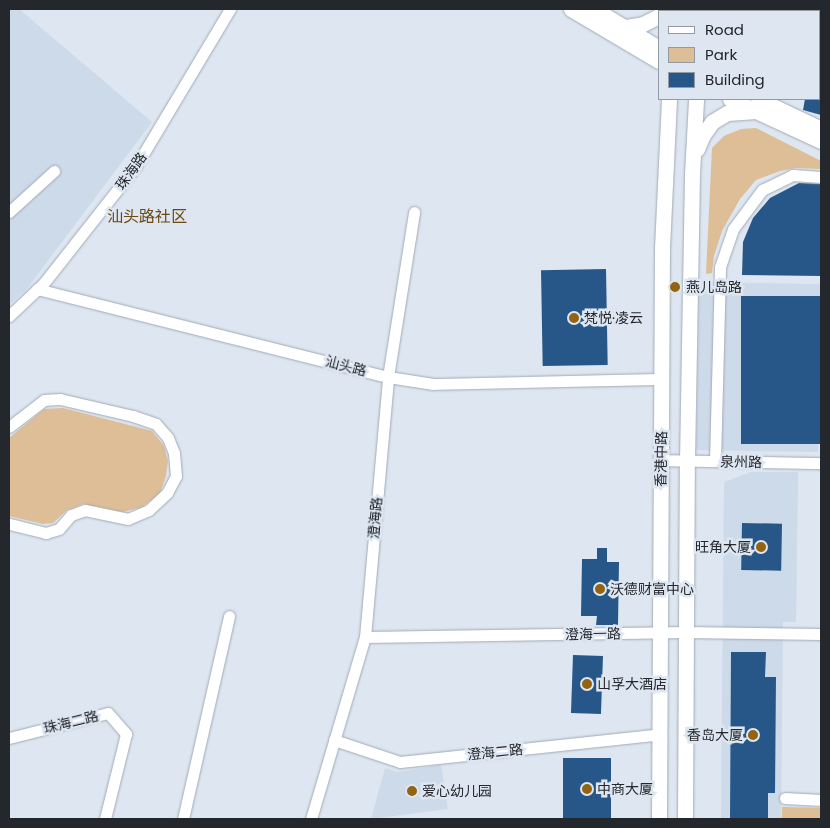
<!DOCTYPE html>
<meta charset="utf-8">
<style>
body{margin:0}
#map{position:relative;width:830px;height:828px;overflow:hidden;background:#dde6f1;font-family:Poppins,"Noto Sans SC",sans-serif}
div>[style]{position:absolute}
.built>*{inset:0;background:#cddaea;transform-origin:0 0}
.green>*{inset:0;background:#ddbe96;transform-origin:0 0}
.building>*{inset:0;background:#275788;transform-origin:0 0}
.roads{filter:drop-shadow(0 0 1px #a2aab4) drop-shadow(0 0 1px #a2aab4)}
.minor>*{height:11px;margin:-5.5px;padding:0 5.5px;transform-origin:5.5px;border-radius:5.5px;background:#fff}
.major>*{height:15px;margin:-7.5px;padding:0 7.5px;transform-origin:7.5px;border-radius:7.5px;background:#fff}
.dots>*{width:14px;height:14px;translate:-50% -50%;box-sizing:border-box;border:2px solid #dde6f1;border-radius:50%}
span{translate:-50% -50%;white-space:nowrap;text-align:center;line-height:1.15;-webkit-text-stroke:5px #dde6f1;paint-order:stroke}
.street-label{font-size:14px;color:#24272b}
.poi-label{font-size:14px;color:#24272b}
.left{translate:0 -50%;text-align:left}
.right{translate:-100% -50%;text-align:right}
.quarter-label{font-size:16px;color:#6b4915}
.frame{position:absolute;inset:0;border:10px solid #24272b;pointer-events:none}
.legend{position:absolute;left:658px;top:10px;width:162px;height:90px;box-sizing:border-box;background:#dde6f1;border:1px solid #939aa2;margin:0;padding:6px 9px;list-style:none;font-size:15px;color:#24272b}
.legend li{display:flex;align-items:center;gap:10px;height:25px}
.legend b{width:25px;border:1px solid #939aa2}
</style>
<div id="map">
<div class="built">
<i style="clip-path:polygon(9px 9px,19px 9px,152px 122px,26px 290px,9px 305px)"></i>
<i style="left:699px;top:282px;width:122px;height:168px;rotate:1deg"></i>
<i style="clip-path:polygon(751px 472px,798px 472px,796px 622px,783px 622px,781px 819px,721px 819px,724px 482px)"></i>
<i style="clip-path:polygon(441px 765px,448px 809px,371px 819px,385px 768px,397px 772px)"></i>
</div>
<div class="green">
<i style="clip-path:polygon(756px 128px,821px 161px,821px 169px,796px 168px,780px 171px,756px 180px,740px 199px,722px 231px,714px 256px,712px 273px,706px 274px,712px 148px,724px 136px,741px 129px)"></i>
<i style="clip-path:polygon(63px 408px,152px 431px,164px 446px,168px 461px,166px 476px,160px 493px,142px 507px,123px 512px,83px 504px,67px 510px,53px 523px,43px 524px,9px 516px,9px 438px,44px 409px)"></i>
<i style="left:782px;top:807px;width:39px;height:12px;rotate:1deg"></i>
</div>
<div class="building">
<i style="clip-path:polygon(805px 99px,821px 99px,821px 115px,803px 110px)"></i>
<i style="clip-path:polygon(799px 183px,821px 184px,821px 276px,742px 275px,743px 242px,753px 218px,770px 198px)"></i>
<i style="left:606px;top:269px;width:96px;height:65px;rotate:89deg"></i>
<i style="left:741px;top:296px;width:80px;height:148px"></i>
<i style="left:742px;top:523px;width:40px;height:47px;rotate:1deg"></i>
<i style="clip-path:polygon(597px 548px,607px 548px,607px 562px,619px 562px,618px 625px,596px 625px,597px 616px,581px 616px,582px 559px,597px 559px)"></i>
<i style="clip-path:polygon(731px 652px,766px 652px,765px 677px,776px 677px,775px 793px,768px 793px,768px 819px,730px 819px)"></i>
<i style="left:573px;top:655px;width:30px;height:58px;rotate:2deg"></i>
<i style="left:563px;top:758px;width:48px;height:61px"></i>
</div>
<div class="roads">
<div class="minor">
<i style="left:747px;top:11px;width:2px;rotate:-90deg"></i>
<i style="left:9px;top:212px;width:61px;rotate:-42.3deg"></i>
<i style="left:37px;top:289px;width:362px;rotate:14.1deg"></i>
<i style="left:388px;top:377px;width:46px;rotate:8.8deg"></i>
<i style="left:433px;top:384px;width:229px;rotate:-1.3deg"></i>
<i style="left:9px;top:316px;width:47px;rotate:-43.3deg"></i>
<i style="left:43px;top:284px;width:150px;rotate:-51.8deg"></i>
<i style="left:136px;top:166px;width:183px;rotate:-59.1deg"></i>
<i style="left:9px;top:427px;width:44px;rotate:-37.6deg"></i>
<i style="left:44px;top:400px;width:16px;rotate:-4deg"></i>
<i style="left:60px;top:399px;width:75px;rotate:13.1deg"></i>
<i style="left:133px;top:416px;width:24px;rotate:19deg"></i>
<i style="left:156px;top:424px;width:18px;rotate:49deg"></i>
<i style="left:168px;top:438px;width:16px;rotate:68deg"></i>
<i style="left:174px;top:453px;width:23px;rotate:85deg"></i>
<i style="left:176px;top:476px;width:19px;rotate:118deg"></i>
<i style="left:167px;top:493px;width:25px;rotate:137deg"></i>
<i style="left:149px;top:510px;width:23px;rotate:157deg"></i>
<i style="left:128px;top:519px;width:44px;rotate:-168.2deg"></i>
<i style="left:85px;top:510px;width:15px;rotate:160deg"></i>
<i style="left:71px;top:515px;width:18px;rotate:131deg"></i>
<i style="left:59px;top:529px;width:14px;rotate:163deg"></i>
<i style="left:46px;top:533px;width:38px;rotate:-166deg"></i>
<i style="left:661px;top:460px;width:160px;rotate:1.1deg"></i>
<i style="left:715px;top:461px;width:194px;rotate:-88.5deg"></i>
<i style="left:720px;top:267px;width:40px;rotate:-71.1deg"></i>
<i style="left:733px;top:229px;width:49px;rotate:-53.4deg"></i>
<i style="left:762px;top:190px;width:34px;rotate:-26deg"></i>
<i style="left:793px;top:175px;width:28px;rotate:4deg"></i>
<i style="left:365px;top:637px;width:321px;rotate:-0.9deg"></i>
<i style="left:686px;top:632px;width:135px;rotate:0.8deg"></i>
<i style="left:9px;top:738px;width:102px;rotate:-14.2deg"></i>
<i style="left:108px;top:713px;width:28px;rotate:49deg"></i>
<i style="left:126px;top:734px;width:88px;rotate:103.9deg"></i>
<i style="left:334px;top:740px;width:70px;rotate:18.4deg"></i>
<i style="left:400px;top:762px;width:262px;rotate:-6.1deg"></i>
<i style="left:785px;top:798px;width:36px;rotate:3deg"></i>
<i style="left:183px;top:819px;width:208px;rotate:-77.2deg"></i>
<i style="left:311px;top:819px;width:190px;rotate:-73.5deg"></i>
<i style="left:365px;top:637px;width:261px;rotate:-84.9deg"></i>
<i style="left:388px;top:377px;width:167px;rotate:-81deg"></i>
</div>
<div class="major">
<i style="left:571px;top:9px;width:102px;rotate:30.6deg"></i>
<i style="left:594px;top:9px;width:76px;rotate:31deg"></i>
<i style="left:676px;top:11px;width:2px;rotate:-90deg"></i>
<i style="left:705px;top:11px;width:2px;rotate:-90deg"></i>
<i style="left:626px;top:27px;width:17px;rotate:-10deg"></i>
<i style="left:643px;top:24px;width:18px;rotate:-27deg"></i>
<i style="left:730px;top:99px;width:100px;rotate:24.8deg"></i>
<i style="left:758px;top:99px;width:70px;rotate:25.5deg"></i>
<i style="left:697px;top:149px;width:15px;rotate:-67deg"></i>
<i style="left:703px;top:135px;width:16px;rotate:-55deg"></i>
<i style="left:712px;top:122px;width:17px;rotate:-31deg"></i>
<i style="left:727px;top:113px;width:26px;rotate:-4deg"></i>
<i style="left:659px;top:819px;width:571px;rotate:-89.7deg"></i>
<i style="left:662px;top:248px;width:149px;rotate:-87.3deg"></i>
<i style="left:685px;top:819px;width:358px;rotate:-89.7deg"></i>
<i style="left:687px;top:461px;width:287px;rotate:-89deg"></i>
<i style="left:692px;top:174px;width:75px;rotate:-86.9deg"></i>
</div>
</div>
<div class="dots">
<i style="left:675px;top:287px;background:#936312"></i>
<i style="left:574px;top:318px;background:#936312"></i>
<i style="left:761px;top:547px;background:#936312"></i>
<i style="left:600px;top:589px;background:#936312"></i>
<i style="left:587px;top:684px;background:#936312"></i>
<i style="left:753px;top:735px;background:#936312"></i>
<i style="left:587px;top:789px;background:#936312"></i>
<i style="left:412px;top:791px;background:#936312"></i>
</div>
<div class="street-label">
<span style="left:131px;top:171px;rotate:-54deg">珠海路</span>
<span style="left:346px;top:366px;rotate:14deg">汕头路</span>
<span style="left:661px;top:459px;rotate:-89deg">香港中路</span>
<span style="left:741px;top:462px;rotate:1deg">泉州路</span>
<span style="left:375px;top:518px;rotate:-85deg">澄海路</span>
<span style="left:593px;top:634px;rotate:-1deg">澄海一路</span>
<span style="left:71px;top:722px;rotate:-14deg">珠海二路</span>
<span style="left:495px;top:752px;rotate:-6deg">澄海二路</span>
</div>
<div class="poi-label">
<span class="left" style="left:686px;top:287px">燕儿岛路</span>
<span class="left" style="left:584px;top:318px">梵悦·凌云</span>
<span class="right" style="left:751px;top:547px">旺角大厦</span>
<span class="left" style="left:610px;top:589px">沃德财富中心</span>
<span class="left" style="left:597px;top:684px">山孚大酒店</span>
<span class="right" style="left:743px;top:735px">香岛大厦</span>
<span class="left" style="left:597px;top:789px">中商大厦</span>
<span class="left" style="left:422px;top:791px">爱心幼儿园</span>
</div>
<div class="quarter-label">
<span style="left:147px;top:217px">汕头路社区</span>
</div>
<div class="frame"></div>
<ul class="legend">
<li><b style="height:6px;background:#fff"></b>Road</li>
<li><b style="height:14px;background:#ddbe96"></b>Park</li>
<li><b style="height:14px;background:#275788"></b>Building</li>
</ul>
</div>
